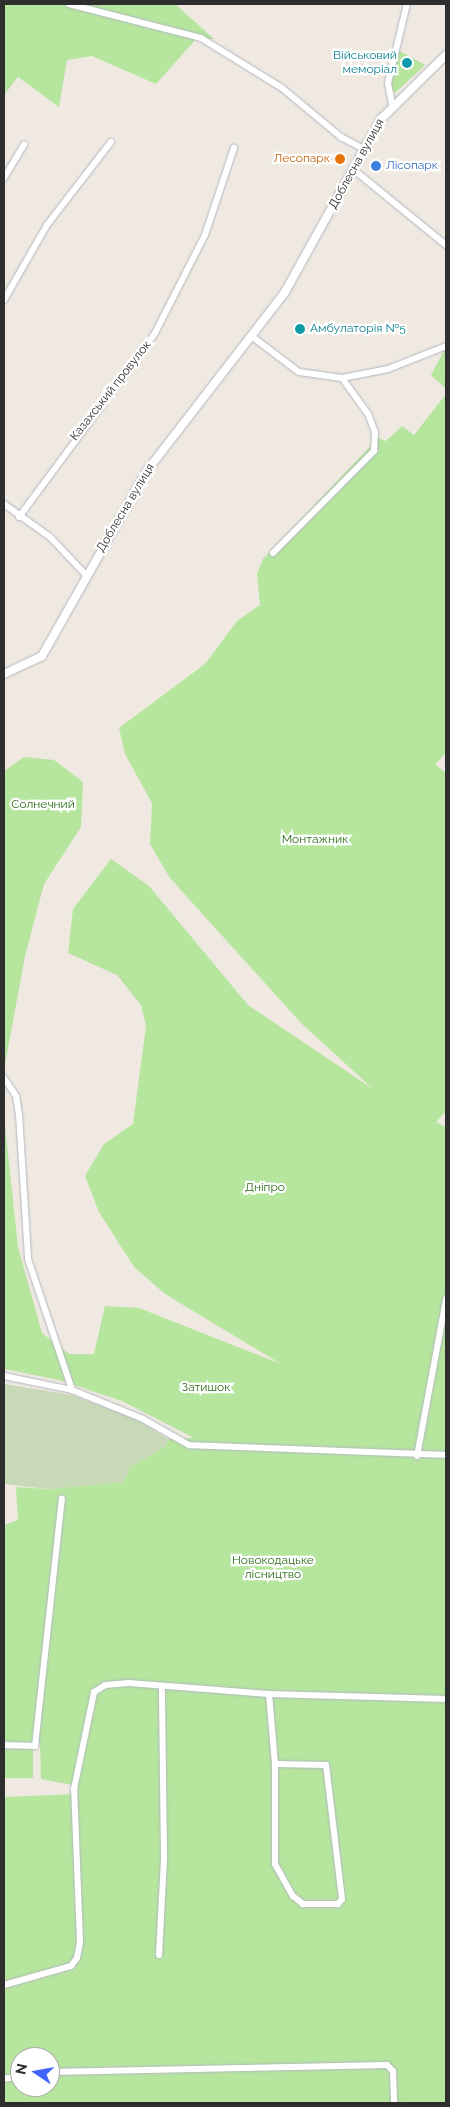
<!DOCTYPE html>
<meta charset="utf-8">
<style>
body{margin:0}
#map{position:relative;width:450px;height:2107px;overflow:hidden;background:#efe9e1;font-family:Raleway,sans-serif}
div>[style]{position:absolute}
.green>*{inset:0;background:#b6e59e;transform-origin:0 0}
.cemetery>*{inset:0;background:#c8d9b8}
.roads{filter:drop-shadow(0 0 1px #b4b7c1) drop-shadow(0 0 1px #b4b7c1)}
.minor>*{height:6px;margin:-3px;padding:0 3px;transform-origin:3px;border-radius:3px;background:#fff}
.tertiary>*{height:8px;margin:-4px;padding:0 4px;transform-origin:4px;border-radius:4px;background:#fff}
.dots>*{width:14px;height:14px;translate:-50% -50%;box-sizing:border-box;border:2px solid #fff;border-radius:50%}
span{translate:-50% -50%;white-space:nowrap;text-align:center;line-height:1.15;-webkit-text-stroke:4.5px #fff;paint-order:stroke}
.culture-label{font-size:12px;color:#0d838f}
.right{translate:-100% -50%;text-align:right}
.left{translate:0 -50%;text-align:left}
.food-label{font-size:12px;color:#c56008}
.street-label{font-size:12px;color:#2e2e2e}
.shop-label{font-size:12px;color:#366cbe}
.park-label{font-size:12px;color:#2c6e1b}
.frame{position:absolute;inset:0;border:5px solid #2e2e2e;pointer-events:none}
.north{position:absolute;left:10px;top:2047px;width:50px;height:50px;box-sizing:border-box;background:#fff;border:1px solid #ababab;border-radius:50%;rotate:282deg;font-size:14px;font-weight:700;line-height:20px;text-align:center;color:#2e2e2e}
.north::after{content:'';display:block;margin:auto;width:18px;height:22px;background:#4264fb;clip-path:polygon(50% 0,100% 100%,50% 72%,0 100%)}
</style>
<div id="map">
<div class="green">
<i style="clip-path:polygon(4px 4px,175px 4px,214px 39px,196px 39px,156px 84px,92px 56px,67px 60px,59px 107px,18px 77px,4px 95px)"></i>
<i style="clip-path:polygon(398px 50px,425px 65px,395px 93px,391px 87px)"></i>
<i style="clip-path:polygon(446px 347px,446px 389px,431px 375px)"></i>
<i style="clip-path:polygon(evenodd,446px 394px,446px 753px,435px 764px,446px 773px,446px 1111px,436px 1122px,446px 1127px,446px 2103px,4px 2103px,4px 1797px,78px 1794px,78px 1786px,41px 1779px,40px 1743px,4px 1742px,4px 1525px,18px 1520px,16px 1487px,47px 1489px,124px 1482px,130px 1467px,165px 1447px,168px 1439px,194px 1438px,122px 1401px,59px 1380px,4px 1369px,4px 1116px,18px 1247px,42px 1333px,69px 1354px,94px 1354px,105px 1306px,139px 1308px,281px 1364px,165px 1294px,134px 1267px,99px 1212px,85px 1176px,104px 1144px,133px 1124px,146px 1026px,141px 1005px,117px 975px,68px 953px,73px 909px,111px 859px,149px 886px,248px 1005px,373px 1089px,301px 1023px,170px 878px,150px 844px,152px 803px,125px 754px,119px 728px,205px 664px,237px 621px,260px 605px,257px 574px,263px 559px,378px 438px,386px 441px,402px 426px,414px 435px,446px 394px,20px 2057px,50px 2057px,50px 2087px,20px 2087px,20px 2057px)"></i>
<i style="clip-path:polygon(24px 757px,54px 760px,83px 782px,81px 827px,44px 884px,25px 956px,4px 1070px,4px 771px)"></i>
<i style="left:4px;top:1749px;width:29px;height:29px"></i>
</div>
<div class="cemetery">
<i style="clip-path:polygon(4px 1384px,72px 1395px,138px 1420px,168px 1439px,165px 1447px,130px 1467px,124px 1482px,47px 1489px,4px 1484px)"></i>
</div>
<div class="roads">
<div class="minor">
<i style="left:69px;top:4px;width:136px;rotate:14.4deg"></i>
<i style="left:201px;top:38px;width:95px;rotate:31.7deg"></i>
<i style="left:282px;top:88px;width:77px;rotate:39.7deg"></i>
<i style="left:341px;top:137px;width:26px;rotate:28deg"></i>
<i style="left:392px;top:104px;width:21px;rotate:-101deg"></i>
<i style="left:388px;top:83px;width:81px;rotate:-76.5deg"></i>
<i style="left:354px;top:170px;width:119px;rotate:39.2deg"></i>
<i style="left:4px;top:178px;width:39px;rotate:-59deg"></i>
<i style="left:4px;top:300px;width:86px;rotate:-60.2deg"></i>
<i style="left:47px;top:225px;width:105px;rotate:-52.4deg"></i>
<i style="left:254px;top:338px;width:56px;rotate:37.1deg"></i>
<i style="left:299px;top:372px;width:43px;rotate:7.9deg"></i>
<i style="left:342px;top:378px;width:47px;rotate:-11.1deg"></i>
<i style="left:388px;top:369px;width:62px;rotate:-21.6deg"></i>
<i style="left:4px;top:504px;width:57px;rotate:35.7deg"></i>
<i style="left:50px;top:537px;width:52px;rotate:46.5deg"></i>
<i style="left:19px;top:517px;width:229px;rotate:-53.5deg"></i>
<i style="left:155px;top:333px;width:110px;rotate:-63deg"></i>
<i style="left:205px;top:235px;width:92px;rotate:-71.6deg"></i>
<i style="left:273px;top:553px;width:144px;rotate:-45.3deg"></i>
<i style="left:374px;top:451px;width:19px;rotate:-87deg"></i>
<i style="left:375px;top:432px;width:19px;rotate:-111deg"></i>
<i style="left:368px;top:414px;width:44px;rotate:-125.8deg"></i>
<i style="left:4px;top:1078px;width:22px;rotate:56deg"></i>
<i style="left:16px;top:1096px;width:18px;rotate:81deg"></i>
<i style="left:19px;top:1114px;width:145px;rotate:86.4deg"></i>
<i style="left:28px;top:1259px;width:138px;rotate:71.4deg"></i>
<i style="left:4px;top:1376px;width:69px;rotate:11.6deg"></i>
<i style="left:72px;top:1390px;width:77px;rotate:22.2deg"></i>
<i style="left:143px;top:1419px;width:53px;rotate:29.5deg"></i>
<i style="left:189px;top:1445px;width:257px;rotate:2.2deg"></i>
<i style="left:417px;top:1456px;width:160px;rotate:-79.5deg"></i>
<i style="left:269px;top:1694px;width:70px;rotate:85.1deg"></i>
<i style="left:275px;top:1764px;width:100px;rotate:90deg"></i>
<i style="left:275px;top:1864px;width:37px;rotate:61deg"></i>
<i style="left:293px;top:1896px;width:13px;rotate:39deg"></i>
<i style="left:303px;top:1904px;width:35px"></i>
<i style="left:338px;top:1904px;width:6px;rotate:-51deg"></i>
<i style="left:342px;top:1899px;width:135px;rotate:-96.8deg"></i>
<i style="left:326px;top:1765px;width:51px;rotate:-178.9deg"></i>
<i style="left:4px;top:1745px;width:31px;rotate:2deg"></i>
<i style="left:35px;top:1746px;width:249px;rotate:-83.8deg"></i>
<i style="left:159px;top:1955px;width:96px;rotate:-87deg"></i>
<i style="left:164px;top:1859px;width:173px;rotate:-90.7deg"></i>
<i style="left:4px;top:1985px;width:70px;rotate:-15.8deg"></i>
<i style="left:71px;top:1966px;width:10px;rotate:-53deg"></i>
<i style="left:77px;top:1958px;width:16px;rotate:-79deg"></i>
<i style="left:80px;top:1942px;width:153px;rotate:-92.2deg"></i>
<i style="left:74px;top:1789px;width:99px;rotate:-78.3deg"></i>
<i style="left:94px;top:1692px;width:13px;rotate:-32deg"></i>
<i style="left:105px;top:1685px;width:24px;rotate:-5deg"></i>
<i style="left:129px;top:1683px;width:140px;rotate:4.5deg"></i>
<i style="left:269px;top:1694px;width:177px;rotate:1.6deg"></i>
<i style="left:50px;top:2072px;width:337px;rotate:-1.2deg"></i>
<i style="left:387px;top:2065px;width:8px;rotate:45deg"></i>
<i style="left:393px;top:2071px;width:32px;rotate:88deg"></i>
<i style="left:4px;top:2079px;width:16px;rotate:-11deg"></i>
</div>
<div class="tertiary">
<i style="left:4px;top:674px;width:42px;rotate:-25.3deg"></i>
<i style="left:42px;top:656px;width:211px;rotate:-60.5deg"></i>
<i style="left:146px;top:472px;width:227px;rotate:-52.3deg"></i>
<i style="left:285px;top:292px;width:198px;rotate:-61deg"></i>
<i style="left:381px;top:119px;width:91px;rotate:-44.6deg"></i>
</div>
</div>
<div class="dots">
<i style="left:407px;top:63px;background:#0f9aa8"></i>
<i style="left:340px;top:159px;background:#e8710a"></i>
<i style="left:376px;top:166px;background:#3f7fe0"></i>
<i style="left:300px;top:329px;background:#0f9aa8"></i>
</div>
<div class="culture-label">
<span class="right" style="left:397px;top:63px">Військовий<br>меморіал</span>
<span class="left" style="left:310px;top:329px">Амбулаторія №5</span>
</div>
<div class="food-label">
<span class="right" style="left:330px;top:159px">Лесопарк</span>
</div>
<div class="street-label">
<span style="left:357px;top:164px;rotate:-61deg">Доблесна вулиця</span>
<span style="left:111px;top:391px;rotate:-52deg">Казахський провулок</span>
<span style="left:126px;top:508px;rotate:-59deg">Доблесна вулиця</span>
</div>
<div class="shop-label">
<span class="left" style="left:386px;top:166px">Лісопарк</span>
</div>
<div class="park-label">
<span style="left:43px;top:805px">Солнечний</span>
<span style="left:315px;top:840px">Монтажник</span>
<span style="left:265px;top:1188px">Дніпро</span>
<span style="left:206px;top:1388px">Затишок</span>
<span style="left:273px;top:1568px">Новокодацьке<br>лісництво</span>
</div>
<div class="frame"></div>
<div class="north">N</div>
</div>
